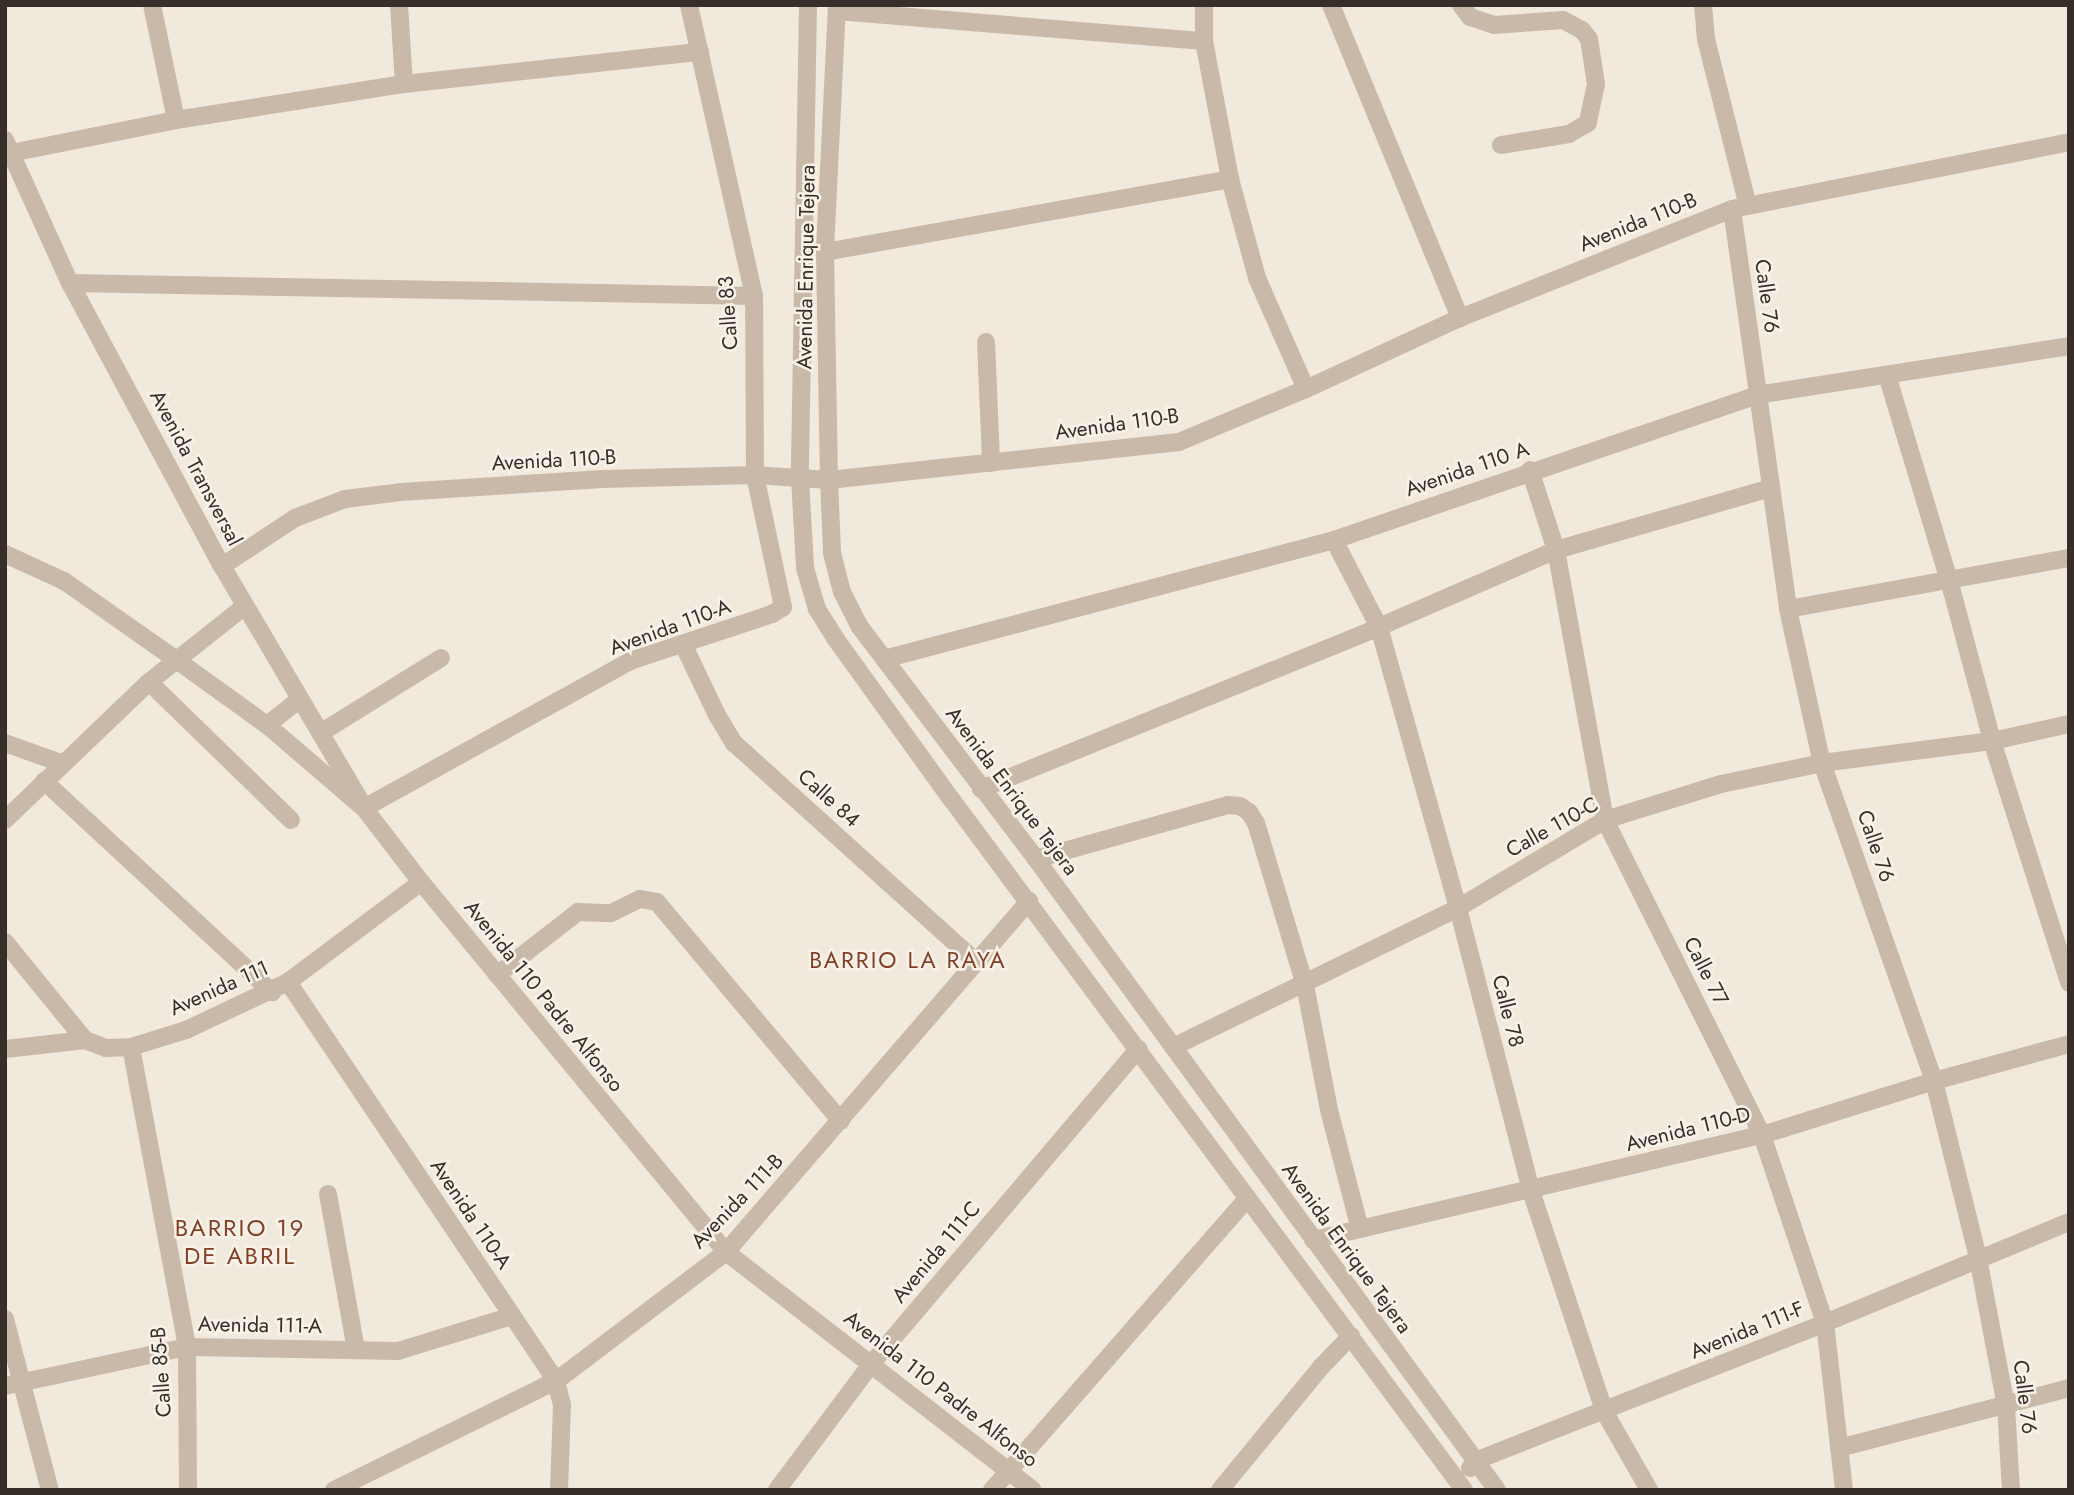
<!DOCTYPE html>
<style>
body{margin:0}
#map{position:relative;width:2074px;height:1495px;overflow:hidden;background:#f2e9dd;font-family:Jost,sans-serif}
div>[style]{position:absolute}
.minor>*{height:18px;margin:-9px;padding:0 9px;transform-origin:9px;border-radius:9px;background:#c9b9a9}
span{translate:-50% -50%;white-space:nowrap;text-align:center;line-height:1.15;-webkit-text-stroke:5px #f9f2e9;paint-order:stroke}
.street-label{font-size:21px;color:#372e29}
.neighbourhood-label{font-size:23px;color:#843e24;letter-spacing:2px}
.quarter-label{font-size:24px;color:#843e24;letter-spacing:2px}
.frame{position:absolute;inset:0;border:7px solid #372e29;pointer-events:none}
</style>
<div id="map">
<div class="minor">
<i style="left:152px;top:5px;width:117px;rotate:78.2deg"></i>
<i style="left:399px;top:5px;width:79px;rotate:86.4deg"></i>
<i style="left:808px;top:5px;width:473px;rotate:91deg"></i>
<i style="left:800px;top:478px;width:90px;rotate:86.8deg"></i>
<i style="left:805px;top:568px;width:43px;rotate:73.7deg"></i>
<i style="left:817px;top:609px;width:34px;rotate:58deg"></i>
<i style="left:835px;top:638px;width:200px;rotate:54.2deg"></i>
<i style="left:952px;top:800px;width:859px;rotate:53.42deg"></i>
<i style="left:837px;top:5px;width:247px;rotate:92.8deg"></i>
<i style="left:825px;top:252px;width:228px;rotate:89deg"></i>
<i style="left:829px;top:480px;width:73px;rotate:87.6deg"></i>
<i style="left:832px;top:553px;width:40px;rotate:75.6deg"></i>
<i style="left:842px;top:592px;width:39px;rotate:63deg"></i>
<i style="left:860px;top:627px;width:291px;rotate:52.8deg"></i>
<i style="left:1036px;top:859px;width:781px;rotate:53.85deg"></i>
<i style="left:1204px;top:5px;width:36px;rotate:90deg"></i>
<i style="left:1204px;top:41px;width:140px;rotate:79.3deg"></i>
<i style="left:1230px;top:179px;width:103px;rotate:74.7deg"></i>
<i style="left:1257px;top:278px;width:121px;rotate:66.2deg"></i>
<i style="left:1331px;top:5px;width:339px;rotate:67.6deg"></i>
<i style="left:1461px;top:5px;width:15px;rotate:53deg"></i>
<i style="left:1470px;top:17px;width:25px;rotate:18deg"></i>
<i style="left:1494px;top:25px;width:69px;rotate:-4.1deg"></i>
<i style="left:1563px;top:20px;width:21px;rotate:28deg"></i>
<i style="left:1582px;top:30px;width:11px;rotate:52deg"></i>
<i style="left:1589px;top:39px;width:46px;rotate:81.2deg"></i>
<i style="left:1596px;top:84px;width:40px;rotate:102deg"></i>
<i style="left:1588px;top:123px;width:22px;rotate:150deg"></i>
<i style="left:1569px;top:134px;width:69px;rotate:170.8deg"></i>
<i style="left:1703px;top:5px;width:34px;rotate:85deg"></i>
<i style="left:1706px;top:39px;width:172px;rotate:75.9deg"></i>
<i style="left:837px;top:11px;width:368px;rotate:4.7deg"></i>
<i style="left:5px;top:140px;width:157px;rotate:65.6deg"></i>
<i style="left:70px;top:283px;width:321px;rotate:61.8deg"></i>
<i style="left:222px;top:566px;width:270px;rotate:59.5deg"></i>
<i style="left:11px;top:153px;width:168px;rotate:-11.3deg"></i>
<i style="left:176px;top:120px;width:231px;rotate:-9deg"></i>
<i style="left:404px;top:84px;width:298px;rotate:-6.2deg"></i>
<i style="left:1732px;top:209px;width:404px;rotate:82deg"></i>
<i style="left:1788px;top:609px;width:158px;rotate:77.6deg"></i>
<i style="left:1822px;top:763px;width:337px;rotate:70.6deg"></i>
<i style="left:1934px;top:1081px;width:182px;rotate:76deg"></i>
<i style="left:1978px;top:1258px;width:151px;rotate:79.3deg"></i>
<i style="left:2006px;top:1406px;width:84px;rotate:86.6deg"></i>
<i style="left:825px;top:252px;width:412px;rotate:-10.2deg"></i>
<i style="left:70px;top:283px;width:684px;rotate:1.09deg"></i>
<i style="left:986px;top:342px;width:121px;rotate:87.6deg"></i>
<i style="left:1887px;top:375px;width:214px;rotate:73.2deg"></i>
<i style="left:1949px;top:580px;width:167px;rotate:75deg"></i>
<i style="left:1992px;top:741px;width:254px;rotate:72.3deg"></i>
<i style="left:1530px;top:470px;width:84px;rotate:72deg"></i>
<i style="left:1556px;top:550px;width:274px;rotate:79.7deg"></i>
<i style="left:1605px;top:820px;width:352px;rotate:63.5deg"></i>
<i style="left:1762px;top:1135px;width:198px;rotate:71.5deg"></i>
<i style="left:1825px;top:1323px;width:168px;rotate:83.5deg"></i>
<i style="left:1334px;top:540px;width:98px;rotate:62.7deg"></i>
<i style="left:1379px;top:627px;width:292px;rotate:74.3deg"></i>
<i style="left:1458px;top:908px;width:292px;rotate:75.5deg"></i>
<i style="left:1531px;top:1191px;width:232px;rotate:71.6deg"></i>
<i style="left:1604px;top:1411px;width:91px;rotate:60.3deg"></i>
<i style="left:5px;top:554px;width:65px;rotate:24.6deg"></i>
<i style="left:64px;top:581px;width:136px;rotate:35.1deg"></i>
<i style="left:175px;top:659px;width:113px;rotate:35.7deg"></i>
<i style="left:267px;top:725px;width:128px;rotate:40.6deg"></i>
<i style="left:364px;top:808px;width:93px;rotate:52.4deg"></i>
<i style="left:421px;top:882px;width:480px;rotate:50.5deg"></i>
<i style="left:726px;top:1252px;width:388px;rotate:37.8deg"></i>
<i style="left:222px;top:566px;width:87px;rotate:-33.3deg"></i>
<i style="left:295px;top:518px;width:53px;rotate:-20.8deg"></i>
<i style="left:345px;top:499px;width:56px;rotate:-7.1deg"></i>
<i style="left:401px;top:492px;width:202px;rotate:-3.7deg"></i>
<i style="left:603px;top:479px;width:152px;rotate:-1.5deg"></i>
<i style="left:755px;top:475px;width:74px;rotate:3.9deg"></i>
<i style="left:829px;top:480px;width:352px;rotate:-6.2deg"></i>
<i style="left:1179px;top:442px;width:138px;rotate:-22.7deg"></i>
<i style="left:1306px;top:389px;width:170px;rotate:-24.8deg"></i>
<i style="left:1460px;top:318px;width:293px;rotate:-21.8deg"></i>
<i style="left:1732px;top:209px;width:344px;rotate:-11.2deg"></i>
<i style="left:1788px;top:609px;width:286px;rotate:-10.3deg"></i>
<i style="left:683px;top:644px;width:79px;rotate:64.4deg"></i>
<i style="left:717px;top:715px;width:33px;rotate:59deg"></i>
<i style="left:734px;top:743px;width:326px;rotate:42.1deg"></i>
<i style="left:884px;top:659px;width:465px;rotate:-14.8deg"></i>
<i style="left:1334px;top:540px;width:447px;rotate:-18.9deg"></i>
<i style="left:1757px;top:395px;width:316px;rotate:-8.9deg"></i>
<i style="left:149px;top:682px;width:198px;rotate:44.2deg"></i>
<i style="left:267px;top:725px;width:42px;rotate:-38.2deg"></i>
<i style="left:322px;top:732px;width:140px;rotate:-31.9deg"></i>
<i style="left:5px;top:743px;width:59px;rotate:19.7deg"></i>
<i style="left:44px;top:781px;width:311px;rotate:42.8deg"></i>
<i style="left:981px;top:789px;width:430px;rotate:-22.1deg"></i>
<i style="left:1379px;top:627px;width:193px;rotate:-23.5deg"></i>
<i style="left:1556px;top:550px;width:224px;rotate:-16.1deg"></i>
<i style="left:364px;top:808px;width:304px;rotate:-28.9deg"></i>
<i style="left:630px;top:661px;width:150px;rotate:-18.3deg"></i>
<i style="left:772px;top:614px;width:13px;rotate:-32deg"></i>
<i style="left:783px;top:607px;width:135px;rotate:-102deg"></i>
<i style="left:755px;top:475px;width:179px;rotate:-90.3deg"></i>
<i style="left:754px;top:296px;width:298px;rotate:-102.6deg"></i>
<i style="left:5px;top:820px;width:199px;rotate:-43.8deg"></i>
<i style="left:149px;top:682px;width:122px;rotate:-38.4deg"></i>
<i style="left:1036px;top:859px;width:199px;rotate:-15.7deg"></i>
<i style="left:1228px;top:805px;width:12px;rotate:5deg"></i>
<i style="left:1240px;top:806px;width:11px;rotate:34deg"></i>
<i style="left:1249px;top:812px;width:13px;rotate:58deg"></i>
<i style="left:1256px;top:823px;width:169px;rotate:73.2deg"></i>
<i style="left:1305px;top:985px;width:127px;rotate:79.1deg"></i>
<i style="left:1329px;top:1110px;width:123px;rotate:75.4deg"></i>
<i style="left:5px;top:942px;width:127px;rotate:50.8deg"></i>
<i style="left:497px;top:975px;width:103px;rotate:-37.9deg"></i>
<i style="left:578px;top:912px;width:33px;rotate:2deg"></i>
<i style="left:611px;top:913px;width:32px;rotate:-26deg"></i>
<i style="left:640px;top:899px;width:17px;rotate:10deg"></i>
<i style="left:657px;top:902px;width:286px;rotate:50deg"></i>
<i style="left:288px;top:982px;width:481px;rotate:56.1deg"></i>
<i style="left:556px;top:1381px;width:25px;rotate:76deg"></i>
<i style="left:562px;top:1405px;width:85px;rotate:92deg"></i>
<i style="left:131px;top:1047px;width:305px;rotate:79.4deg"></i>
<i style="left:187px;top:1347px;width:143px;rotate:89.6deg"></i>
<i style="left:1173px;top:1047px;width:317px;rotate:-26deg"></i>
<i style="left:1458px;top:908px;width:171px;rotate:-30.9deg"></i>
<i style="left:1605px;top:820px;width:121px;rotate:-17.2deg"></i>
<i style="left:1721px;top:784px;width:103px;rotate:-11.7deg"></i>
<i style="left:1822px;top:763px;width:171px;rotate:-7.4deg"></i>
<i style="left:1992px;top:741px;width:79px;rotate:-12.4deg"></i>
<i style="left:5px;top:1049px;width:81px;rotate:-6.4deg"></i>
<i style="left:85px;top:1040px;width:22px;rotate:21deg"></i>
<i style="left:106px;top:1048px;width:25px;rotate:-2deg"></i>
<i style="left:131px;top:1047px;width:58px;rotate:-17.2deg"></i>
<i style="left:186px;top:1030px;width:113px;rotate:-25.2deg"></i>
<i style="left:288px;top:982px;width:166px;rotate:-36.9deg"></i>
<i style="left:328px;top:1194px;width:158px;rotate:79.8deg"></i>
<i style="left:1313px;top:1240px;width:461px;rotate:-13.2deg"></i>
<i style="left:1762px;top:1135px;width:180px;rotate:-17.4deg"></i>
<i style="left:1934px;top:1081px;width:140px;rotate:-15.3deg"></i>
<i style="left:5px;top:1319px;width:177px;rotate:75.3deg"></i>
<i style="left:5px;top:1386px;width:186px;rotate:-12.1deg"></i>
<i style="left:187px;top:1347px;width:211px;rotate:1.1deg"></i>
<i style="left:398px;top:1351px;width:119px;rotate:-17.1deg"></i>
<i style="left:1839px;top:1448px;width:238px;rotate:-14.6deg"></i>
<i style="left:1470px;top:1468px;width:9px;rotate:-54deg"></i>
<i style="left:1475px;top:1461px;width:376px;rotate:-21.5deg"></i>
<i style="left:1825px;top:1323px;width:264px;rotate:-22.5deg"></i>
<i style="left:334px;top:1490px;width:247px;rotate:-26.2deg"></i>
<i style="left:556px;top:1381px;width:213px;rotate:-37.2deg"></i>
<i style="left:726px;top:1252px;width:464px;rotate:-49.2deg"></i>
<i style="left:777px;top:1490px;width:159px;rotate:-53.2deg"></i>
<i style="left:872px;top:1363px;width:412px;rotate:-49.7deg"></i>
<i style="left:992px;top:1490px;width:388px;rotate:-48.8deg"></i>
<i style="left:1220px;top:1490px;width:161px;rotate:-50.6deg"></i>
<i style="left:1322px;top:1366px;width:42px;rotate:-46deg"></i>
</div>
<div class="street-label">
<span style="left:1638px;top:222px;rotate:-22deg">Avenida 110-B</span>
<span style="left:806px;top:267px;rotate:-89deg">Avenida Enrique Tejera</span>
<span style="left:1767px;top:296px;rotate:82deg">Calle 76</span>
<span style="left:728px;top:313px;rotate:-94deg">Calle 83</span>
<span style="left:1117px;top:424px;rotate:-8deg">Avenida 110-B</span>
<span style="left:554px;top:460px;rotate:-3deg">Avenida 110-B</span>
<span style="left:196px;top:468px;rotate:62deg">Avenida Transversal</span>
<span style="left:1467px;top:469px;rotate:-19deg">Avenida 110 A</span>
<span style="left:670px;top:627px;rotate:-20deg">Avenida 110-A</span>
<span style="left:1012px;top:791px;rotate:53deg">Avenida Enrique Tejera</span>
<span style="left:829px;top:798px;rotate:42deg">Calle 84</span>
<span style="left:1552px;top:827px;rotate:-29deg">Calle 110-C</span>
<span style="left:1876px;top:846px;rotate:71deg">Calle 76</span>
<span style="left:1706px;top:971px;rotate:63deg">Calle 77</span>
<span style="left:219px;top:988px;rotate:-24deg">Avenida 111</span>
<span style="left:544px;top:996px;rotate:51deg">Avenida 110 Padre Alfonso</span>
<span style="left:1508px;top:1011px;rotate:76deg">Calle 78</span>
<span style="left:1688px;top:1129px;rotate:-14deg">Avenida 110-D</span>
<span style="left:737px;top:1201px;rotate:-46deg">Avenida 111-B</span>
<span style="left:471px;top:1214px;rotate:56deg">Avenida 110-A</span>
<span style="left:1347px;top:1248px;rotate:54deg">Avenida Enrique Tejera</span>
<span style="left:936px;top:1252px;rotate:-50deg">Avenida 111-C</span>
<span style="left:260px;top:1325px;rotate:1deg">Avenida 111-A</span>
<span style="left:1747px;top:1330px;rotate:-22deg">Avenida 111-F</span>
<span style="left:161px;top:1372px;rotate:-94deg">Calle 85-B</span>
<span style="left:941px;top:1389px;rotate:38deg">Avenida 110 Padre Alfonso</span>
<span style="left:2025px;top:1397px;rotate:83deg">Calle 76</span>
</div>
<div class="neighbourhood-label">
<span style="left:908px;top:960px">BARRIO LA RAYA</span>
</div>
<div class="quarter-label">
<span style="left:240px;top:1242px">BARRIO 19<br>DE ABRIL</span>
</div>
<div class="frame"></div>
</div>
